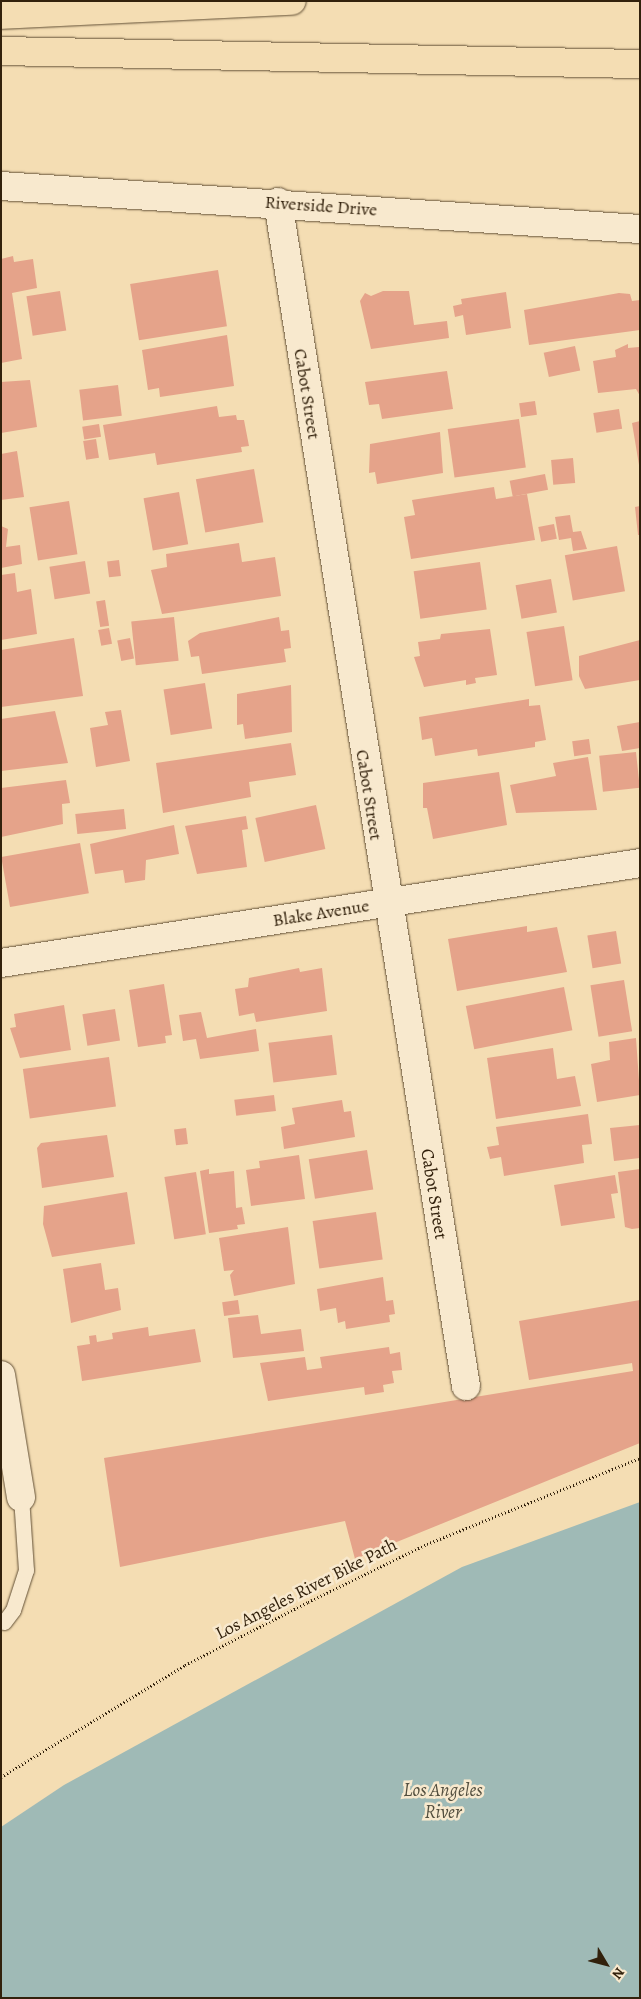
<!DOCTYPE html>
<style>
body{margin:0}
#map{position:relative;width:641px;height:1999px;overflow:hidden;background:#f4ddb3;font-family:Alegreya,serif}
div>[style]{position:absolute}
.water>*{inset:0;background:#9fbab6}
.building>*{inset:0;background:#e5a38a;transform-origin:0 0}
.path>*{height:3px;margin-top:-1.5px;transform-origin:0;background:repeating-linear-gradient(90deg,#32210c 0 1px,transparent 0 3.5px)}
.roads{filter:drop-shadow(0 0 1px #625036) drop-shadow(0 0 1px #625036)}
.service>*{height:15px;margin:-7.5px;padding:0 7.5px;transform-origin:7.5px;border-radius:7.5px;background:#f8e9ce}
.minor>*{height:28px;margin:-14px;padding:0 14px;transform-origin:14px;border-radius:14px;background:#f8e9ce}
.secondary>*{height:28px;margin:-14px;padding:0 14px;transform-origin:14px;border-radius:14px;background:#f8e9ce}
.motorway>*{height:28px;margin:-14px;padding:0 14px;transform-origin:14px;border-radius:14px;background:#f4ddb3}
span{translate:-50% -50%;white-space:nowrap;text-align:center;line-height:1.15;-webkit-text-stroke:5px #f8e9ce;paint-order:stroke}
.street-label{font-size:18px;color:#32210c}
.water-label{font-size:19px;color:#534f3f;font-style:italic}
.frame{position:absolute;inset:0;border:2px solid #32210c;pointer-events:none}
.north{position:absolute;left:581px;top:1939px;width:50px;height:50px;-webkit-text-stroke:4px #f8e9ce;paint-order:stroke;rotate:127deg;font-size:14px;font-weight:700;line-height:20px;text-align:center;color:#32210c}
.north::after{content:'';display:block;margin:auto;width:18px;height:22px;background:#32210c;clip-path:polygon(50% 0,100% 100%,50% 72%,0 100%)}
</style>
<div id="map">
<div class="water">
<i style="clip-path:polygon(640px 1502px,640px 1998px,1px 1998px,1px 1827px,64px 1785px,462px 1567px)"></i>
</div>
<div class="building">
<i style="clip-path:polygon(13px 256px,14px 262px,33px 259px,37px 288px,12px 293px,22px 359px,1px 363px,1px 259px)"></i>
<i style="left:218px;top:270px;width:57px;height:89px;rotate:81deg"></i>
<i style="left:60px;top:291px;width:40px;height:34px;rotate:81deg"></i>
<i style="clip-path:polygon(383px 291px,409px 291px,414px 325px,447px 321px,449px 338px,371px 349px,360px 301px,365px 293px,371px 296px)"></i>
<i style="clip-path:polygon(506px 292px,511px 328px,466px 335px,463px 315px,455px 317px,453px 306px,462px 304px,461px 299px)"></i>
<i style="clip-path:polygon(619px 293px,630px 294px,632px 301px,640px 300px,640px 330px,529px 345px,524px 310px)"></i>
<i style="clip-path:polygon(227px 335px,234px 386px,160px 397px,159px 388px,148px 390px,142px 350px)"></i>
<i style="clip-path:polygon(628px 344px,628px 348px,639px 347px,640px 396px,636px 389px,598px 393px,593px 361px,616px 357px,615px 350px)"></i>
<i style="left:575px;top:346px;width:25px;height:32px;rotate:78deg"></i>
<i style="clip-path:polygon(447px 371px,453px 409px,382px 419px,379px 404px,369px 405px,365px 382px)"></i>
<i style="clip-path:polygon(30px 380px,37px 427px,1px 433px,1px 382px)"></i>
<i style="left:118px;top:385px;width:31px;height:39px;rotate:83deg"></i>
<i style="left:535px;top:401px;width:14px;height:16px;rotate:82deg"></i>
<i style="clip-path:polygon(217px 406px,219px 417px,236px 415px,237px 420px,244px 420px,249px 446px,241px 447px,242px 452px,157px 465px,155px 453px,109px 460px,103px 425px)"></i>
<i style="left:619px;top:409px;width:20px;height:26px;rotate:81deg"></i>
<i style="left:519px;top:419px;width:49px;height:72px;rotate:82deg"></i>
<i style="clip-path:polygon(640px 421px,640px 465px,639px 465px,632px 423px)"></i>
<i style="left:99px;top:424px;width:13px;height:17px;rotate:81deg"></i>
<i style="clip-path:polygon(440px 432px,443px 473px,377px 484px,375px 472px,369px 473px,370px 444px)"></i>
<i style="left:96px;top:439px;width:19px;height:13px;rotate:81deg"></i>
<i style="clip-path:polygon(17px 451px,24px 497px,1px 500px,1px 454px)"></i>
<i style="left:573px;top:458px;width:25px;height:22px;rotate:85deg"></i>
<i style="left:254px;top:469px;width:54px;height:59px;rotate:80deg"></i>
<i style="left:545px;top:474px;width:16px;height:36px;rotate:79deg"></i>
<i style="clip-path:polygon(494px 487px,496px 499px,527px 494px,535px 540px,411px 559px,404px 517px,415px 515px,412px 500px)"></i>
<i style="left:179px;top:492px;width:53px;height:36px;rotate:80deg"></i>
<i style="left:69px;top:501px;width:54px;height:40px;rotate:81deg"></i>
<i style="clip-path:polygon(640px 506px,640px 535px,638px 535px,635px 507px)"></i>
<i style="clip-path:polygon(570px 515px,573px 532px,581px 531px,587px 549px,573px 551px,571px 538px,559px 540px,555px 517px)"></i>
<i style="left:554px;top:524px;width:15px;height:16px;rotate:79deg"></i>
<i style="clip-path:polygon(1px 526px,8px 529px,6px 547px,20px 545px,22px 564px,1px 568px)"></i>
<i style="clip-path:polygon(239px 543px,242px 562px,275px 557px,281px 596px,162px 614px,151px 570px,167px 567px,166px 554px)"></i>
<i style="left:617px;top:546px;width:46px;height:53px;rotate:80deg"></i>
<i style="left:119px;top:560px;width:16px;height:12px;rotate:83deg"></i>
<i style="left:85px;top:561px;width:33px;height:36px;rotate:81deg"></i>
<i style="left:480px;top:562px;width:48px;height:67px;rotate:82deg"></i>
<i style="clip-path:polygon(15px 573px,17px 592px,31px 589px,37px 634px,1px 640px,1px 575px)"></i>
<i style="left:551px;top:579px;width:34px;height:36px;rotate:80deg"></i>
<i style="left:105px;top:600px;width:26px;height:9px;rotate:81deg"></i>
<i style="left:174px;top:617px;width:44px;height:43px;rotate:84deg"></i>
<i style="clip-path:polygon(279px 617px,281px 631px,289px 630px,291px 648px,284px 649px,286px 662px,202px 674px,199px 656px,191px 657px,188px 641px,200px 633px)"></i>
<i style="left:564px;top:626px;width:55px;height:38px;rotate:81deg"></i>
<i style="left:109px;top:628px;width:16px;height:11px;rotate:79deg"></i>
<i style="clip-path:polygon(490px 629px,497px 675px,475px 678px,476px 683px,466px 685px,466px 680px,424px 687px,414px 657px,420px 656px,418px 642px,440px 639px,441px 634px)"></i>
<i style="clip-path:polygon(74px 638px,83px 696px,1px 707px,1px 650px)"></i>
<i style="left:130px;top:638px;width:21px;height:13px;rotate:79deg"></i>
<i style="clip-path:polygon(640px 640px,640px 680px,585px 689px,579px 676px,579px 656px)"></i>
<i style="left:205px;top:683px;width:46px;height:42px;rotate:81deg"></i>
<i style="clip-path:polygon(291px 685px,292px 732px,245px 739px,243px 724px,237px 725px,237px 694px)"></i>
<i style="clip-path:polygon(529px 699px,529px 706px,540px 705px,546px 740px,535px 742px,535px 747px,478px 756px,477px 749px,435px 756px,432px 738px,422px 740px,419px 717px)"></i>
<i style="clip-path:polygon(121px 710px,130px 761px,96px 767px,90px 728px,108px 725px,105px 712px)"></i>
<i style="clip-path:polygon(55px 711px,68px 763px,1px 771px,1px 719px)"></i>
<i style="clip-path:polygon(640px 722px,640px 748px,622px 751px,617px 726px)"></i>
<i style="left:589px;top:739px;width:15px;height:17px;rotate:82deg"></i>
<i style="clip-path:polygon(291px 743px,296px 775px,249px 782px,251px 797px,163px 813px,156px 763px)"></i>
<i style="left:636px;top:752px;width:36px;height:37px;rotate:84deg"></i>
<i style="clip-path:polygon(588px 757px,597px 810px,516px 813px,510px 785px,556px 776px,553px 763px)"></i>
<i style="clip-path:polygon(499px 772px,507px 825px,433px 839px,427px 808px,423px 808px,423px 783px)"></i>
<i style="clip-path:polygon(66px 780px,70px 803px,62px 804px,63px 824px,1px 837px,1px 788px)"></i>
<i style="left:316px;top:805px;width:45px;height:62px;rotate:78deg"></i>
<i style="left:124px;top:809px;width:20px;height:49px;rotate:84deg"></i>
<i style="clip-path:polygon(246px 816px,248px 829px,242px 830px,247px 867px,197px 874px,185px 826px)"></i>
<i style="clip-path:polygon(174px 825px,179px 854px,146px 860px,145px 880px,125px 883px,123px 870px,95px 874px,90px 844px)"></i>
<i style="left:80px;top:843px;width:51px;height:80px;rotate:80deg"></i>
<i style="clip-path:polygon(527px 926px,527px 932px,557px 927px,567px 972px,457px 991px,448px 939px)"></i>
<i style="left:616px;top:931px;width:33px;height:29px;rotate:81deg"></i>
<i style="clip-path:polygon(299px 968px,300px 972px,322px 968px,327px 1011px,256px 1022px,254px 1013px,239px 1016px,235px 989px,248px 987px,249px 978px)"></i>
<i style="left:624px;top:980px;width:52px;height:34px;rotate:81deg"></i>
<i style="clip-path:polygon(164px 984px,172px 1035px,165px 1036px,166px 1043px,138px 1047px,129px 990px)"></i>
<i style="left:564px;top:987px;width:44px;height:100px;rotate:79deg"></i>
<i style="clip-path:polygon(64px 1005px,71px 1050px,20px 1058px,10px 1028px,16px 1027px,14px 1014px)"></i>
<i style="left:115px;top:1009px;width:32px;height:33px;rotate:81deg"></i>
<i style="clip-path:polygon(201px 1012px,207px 1038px,256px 1029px,259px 1051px,200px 1059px,196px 1039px,183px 1041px,179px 1015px)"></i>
<i style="left:332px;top:1035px;width:40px;height:64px;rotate:83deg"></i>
<i style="clip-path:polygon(636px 1038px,640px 1095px,597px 1102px,591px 1064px,610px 1060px,609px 1042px)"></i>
<i style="clip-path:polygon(553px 1048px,557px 1079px,575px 1076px,581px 1106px,496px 1119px,487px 1058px)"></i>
<i style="left:109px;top:1057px;width:50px;height:87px;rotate:82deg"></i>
<i style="left:274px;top:1095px;width:16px;height:40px;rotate:83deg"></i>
<i style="clip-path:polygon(342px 1100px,344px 1112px,351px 1111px,355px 1137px,284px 1149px,281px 1127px,295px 1124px,292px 1108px)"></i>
<i style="clip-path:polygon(588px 1114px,592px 1144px,582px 1145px,584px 1163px,504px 1176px,501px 1157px,490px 1159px,487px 1147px,499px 1145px,496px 1127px)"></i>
<i style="clip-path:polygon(640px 1125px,640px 1158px,614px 1161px,610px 1128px)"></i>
<i style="left:186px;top:1128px;width:16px;height:12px;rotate:83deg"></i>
<i style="clip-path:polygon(107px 1135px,114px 1177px,42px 1188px,37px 1148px,41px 1143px)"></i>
<i style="left:367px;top:1150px;width:40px;height:59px;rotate:81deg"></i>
<i style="clip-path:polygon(299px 1155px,305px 1199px,251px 1206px,246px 1170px,260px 1168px,259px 1161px)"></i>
<i style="clip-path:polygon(209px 1169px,209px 1174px,234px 1171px,236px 1208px,242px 1207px,245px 1224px,237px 1225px,238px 1229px,209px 1233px,200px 1171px)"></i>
<i style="clip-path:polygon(640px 1169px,640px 1228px,632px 1229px,625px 1227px,618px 1172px)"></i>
<i style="left:196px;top:1172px;width:63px;height:32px;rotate:81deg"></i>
<i style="clip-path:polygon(615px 1175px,618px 1193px,611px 1194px,615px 1218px,561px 1226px,554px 1185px)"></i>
<i style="clip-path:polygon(127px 1192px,135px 1244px,52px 1257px,43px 1224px,44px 1206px)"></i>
<i style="left:376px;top:1212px;width:48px;height:64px;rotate:82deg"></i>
<i style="clip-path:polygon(288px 1227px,295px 1284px,234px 1296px,230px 1275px,234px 1270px,224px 1271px,219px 1238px)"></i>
<i style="clip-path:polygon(101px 1263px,105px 1290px,118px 1288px,121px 1310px,71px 1323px,63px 1269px)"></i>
<i style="clip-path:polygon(383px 1277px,386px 1301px,393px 1300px,395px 1314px,389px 1315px,390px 1322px,346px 1329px,345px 1321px,338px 1323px,336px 1308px,320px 1311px,317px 1289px)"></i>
<i style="left:238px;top:1300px;width:14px;height:16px;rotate:82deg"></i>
<i style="clip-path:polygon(640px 1300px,640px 1443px,355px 1559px,345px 1521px,120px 1567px,104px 1458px,633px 1371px,632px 1363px,529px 1380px,519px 1321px)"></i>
<i style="clip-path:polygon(258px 1315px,261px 1334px,301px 1329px,304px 1351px,233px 1358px,228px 1318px)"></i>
<i style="clip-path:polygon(148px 1327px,149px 1336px,195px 1329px,201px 1362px,82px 1381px,77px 1346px,90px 1344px,89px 1336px,96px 1335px,97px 1342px,113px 1339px,112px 1333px)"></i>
<i style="clip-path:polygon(389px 1347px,390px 1354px,400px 1352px,402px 1370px,392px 1371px,394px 1383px,383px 1385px,384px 1392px,365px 1395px,364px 1387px,268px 1401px,260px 1363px,305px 1357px,307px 1370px,322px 1368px,320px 1357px)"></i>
</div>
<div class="path">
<i style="left:1px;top:1777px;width:215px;rotate:-31.3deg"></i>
<i style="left:185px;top:1665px;width:138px;rotate:-27.1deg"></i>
<i style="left:308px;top:1602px;width:132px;rotate:-26deg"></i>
<i style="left:427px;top:1544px;width:230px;rotate:-22deg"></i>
</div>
<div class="roads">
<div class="service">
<i style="left:4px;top:1622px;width:15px;rotate:-53deg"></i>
<i style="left:13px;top:1610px;width:42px;rotate:-72deg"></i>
<i style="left:26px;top:1570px;width:73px;rotate:-93.9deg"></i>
</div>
<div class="minor">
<i style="left:278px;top:202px;width:1199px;rotate:80.98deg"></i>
<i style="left:1px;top:963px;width:647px;rotate:-8.89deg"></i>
<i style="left:1px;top:1375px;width:124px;rotate:80.7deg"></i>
</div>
<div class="secondary">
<i style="left:1px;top:186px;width:640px;rotate:3.85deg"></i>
</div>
<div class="motorway">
<i style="left:1px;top:15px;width:291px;rotate:-2.8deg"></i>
<i style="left:1px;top:51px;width:639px;rotate:1.17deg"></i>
</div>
</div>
<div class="street-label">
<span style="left:321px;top:206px;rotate:4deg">Riverside Drive</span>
<span style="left:307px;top:394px;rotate:81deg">Cabot Street</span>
<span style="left:369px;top:795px;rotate:81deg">Cabot Street</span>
<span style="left:321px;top:913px;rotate:-9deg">Blake Avenue</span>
<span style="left:434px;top:1194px;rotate:81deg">Cabot Street</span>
<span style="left:306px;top:1589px;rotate:-27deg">Los Angeles River Bike Path</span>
</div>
<div class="water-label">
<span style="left:443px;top:1802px">Los Angeles<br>River</span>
</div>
<div class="frame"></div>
<div class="north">N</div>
</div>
